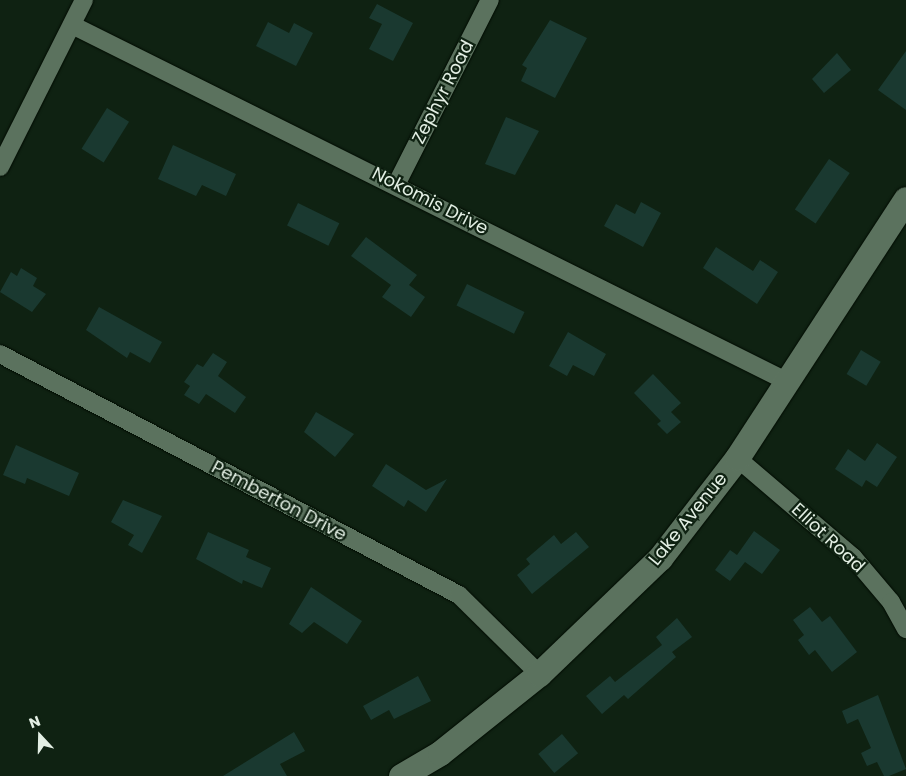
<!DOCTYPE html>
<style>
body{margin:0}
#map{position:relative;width:906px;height:776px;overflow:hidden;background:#0f2212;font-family:Poppins,sans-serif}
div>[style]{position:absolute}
.building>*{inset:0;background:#1a3930;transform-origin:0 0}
.roads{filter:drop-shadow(0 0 1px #000b01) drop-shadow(0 0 1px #000b01)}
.street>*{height:18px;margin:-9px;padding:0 9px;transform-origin:9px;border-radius:9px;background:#5b725e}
.secondary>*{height:25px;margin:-12.5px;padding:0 12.5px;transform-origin:12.5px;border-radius:12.5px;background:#5b725e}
span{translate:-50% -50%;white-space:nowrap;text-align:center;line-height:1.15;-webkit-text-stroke:4.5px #0f2212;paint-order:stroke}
.street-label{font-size:18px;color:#e3efe4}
.north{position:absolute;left:15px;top:711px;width:50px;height:50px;-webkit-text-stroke:4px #0f2212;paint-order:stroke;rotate:339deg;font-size:14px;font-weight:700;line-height:20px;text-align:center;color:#e3efe4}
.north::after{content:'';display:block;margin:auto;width:18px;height:22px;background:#e3efe4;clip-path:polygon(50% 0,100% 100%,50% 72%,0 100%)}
</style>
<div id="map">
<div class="building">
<i style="clip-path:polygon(377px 4px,413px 23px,393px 61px,369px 49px,382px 24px,369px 18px)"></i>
<i style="clip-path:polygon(550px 20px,587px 38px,555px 98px,521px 81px,527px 68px,522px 65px)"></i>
<i style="clip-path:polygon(268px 22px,289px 33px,294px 23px,313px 33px,296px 66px,256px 46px)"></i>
<i style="clip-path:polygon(906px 51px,906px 110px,878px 90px)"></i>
<i style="clip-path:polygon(837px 53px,851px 70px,824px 93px,812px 79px)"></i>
<i style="left:107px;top:108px;width:26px;height:48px;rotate:32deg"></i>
<i style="clip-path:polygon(506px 117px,539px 131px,515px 175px,485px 164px)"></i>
<i style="clip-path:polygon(173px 145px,236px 174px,226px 196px,202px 185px,196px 196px,158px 179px)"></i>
<i style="left:829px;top:159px;width:25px;height:61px;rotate:34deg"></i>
<i style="clip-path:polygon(641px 202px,661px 213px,643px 247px,604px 226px,616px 204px,635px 214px)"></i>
<i style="left:298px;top:203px;width:46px;height:25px;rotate:26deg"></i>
<i style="clip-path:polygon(366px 237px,417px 275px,409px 285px,425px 297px,411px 317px,382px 297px,391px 285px,351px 256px)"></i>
<i style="clip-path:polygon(716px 247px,753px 271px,760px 260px,778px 272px,757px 304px,703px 268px)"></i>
<i style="clip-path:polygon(21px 268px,37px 278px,33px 286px,46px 294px,32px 312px,0 292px,11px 272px,17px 276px)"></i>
<i style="left:467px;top:284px;width:64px;height:24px;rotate:26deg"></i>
<i style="clip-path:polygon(99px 307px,162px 342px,150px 363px,130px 352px,127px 358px,86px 330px)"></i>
<i style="clip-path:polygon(568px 332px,606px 354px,594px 376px,573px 365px,567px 376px,549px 366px)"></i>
<i style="left:861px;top:350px;width:23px;height:28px;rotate:31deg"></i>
<i style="clip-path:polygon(213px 353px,227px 362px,218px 376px,246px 397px,235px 413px,206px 394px,199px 404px,184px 395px,190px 386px,184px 382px,197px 364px,203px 367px)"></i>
<i style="clip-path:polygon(653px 374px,681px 403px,671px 412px,681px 422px,667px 434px,657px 424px,661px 421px,634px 393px)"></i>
<i style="clip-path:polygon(316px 412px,354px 434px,335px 457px,304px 432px)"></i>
<i style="clip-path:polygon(877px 443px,897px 457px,877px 487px,866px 480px,862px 487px,835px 469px,848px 449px,865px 461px)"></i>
<i style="clip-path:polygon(16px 445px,79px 473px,69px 496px,27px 478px,25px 484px,3px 475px)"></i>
<i style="clip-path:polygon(386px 464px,426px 490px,447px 479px,426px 512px,408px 500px,404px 507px,372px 486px)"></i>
<i style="clip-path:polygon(123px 500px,162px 516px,142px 553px,128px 545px,134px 535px,111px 522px)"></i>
<i style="clip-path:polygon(754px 531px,780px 550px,762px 574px,745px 562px,730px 581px,715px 570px,730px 550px,737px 555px)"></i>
<i style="clip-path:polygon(208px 532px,249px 550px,246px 557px,271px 568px,262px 588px,243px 580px,242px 584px,196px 559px)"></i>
<i style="clip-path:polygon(576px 532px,589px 547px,532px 594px,517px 575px,530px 564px,526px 559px,554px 535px,561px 544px)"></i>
<i style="clip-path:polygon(311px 587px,362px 621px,347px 644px,314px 622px,302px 633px,289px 624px)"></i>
<i style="clip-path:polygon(810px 607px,822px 622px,830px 616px,857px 652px,832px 672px,815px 650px,809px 655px,798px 640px,804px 635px,793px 620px)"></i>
<i style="clip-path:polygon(677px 618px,692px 637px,672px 652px,676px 657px,628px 699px,624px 695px,602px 714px,586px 696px,610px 676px,615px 682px,662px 645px,656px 637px)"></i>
<i style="clip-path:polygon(418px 676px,431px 701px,394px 719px,389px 710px,371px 720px,363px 706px)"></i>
<i style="clip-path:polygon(878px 695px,906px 769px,889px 776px,884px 776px,877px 762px,867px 766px,861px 753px,871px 748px,858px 719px,847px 724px,842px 711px)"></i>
<i style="clip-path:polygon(294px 732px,305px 751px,280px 764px,287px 776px,223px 776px)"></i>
<i style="left:562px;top:734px;width:25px;height:31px;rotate:50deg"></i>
</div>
<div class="roads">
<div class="street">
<i style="left:72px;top:25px;width:798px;rotate:26.5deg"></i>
<i style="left:0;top:167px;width:187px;rotate:-63.3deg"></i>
<i style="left:397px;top:183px;width:205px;rotate:-63.1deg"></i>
<i style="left:0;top:354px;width:518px;rotate:27.7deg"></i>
<i style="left:459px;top:595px;width:112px;rotate:44.6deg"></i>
<i style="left:737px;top:458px;width:153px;rotate:40.5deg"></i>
<i style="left:853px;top:557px;width:59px;rotate:49.8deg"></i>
<i style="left:891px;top:602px;width:31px;rotate:61deg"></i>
</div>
<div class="secondary">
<i style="left:401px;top:776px;width:45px;rotate:-30.5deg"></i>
<i style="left:440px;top:753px;width:127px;rotate:-38.6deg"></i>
<i style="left:539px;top:674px;width:168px;rotate:-43.8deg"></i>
<i style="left:660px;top:558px;width:126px;rotate:-52.4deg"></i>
<i style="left:737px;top:458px;width:309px;rotate:-56.9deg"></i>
</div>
</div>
<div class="street-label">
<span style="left:443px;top:92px;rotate:-63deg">Zephyr Road</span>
<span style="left:430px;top:201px;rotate:27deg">Nokomis Drive</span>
<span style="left:279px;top:501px;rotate:28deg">Pemberton Drive</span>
<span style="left:688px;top:519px;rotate:-51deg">Lake Avenue</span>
<span style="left:828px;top:538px;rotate:43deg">Elliot Road</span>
</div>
<div class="north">N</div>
</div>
